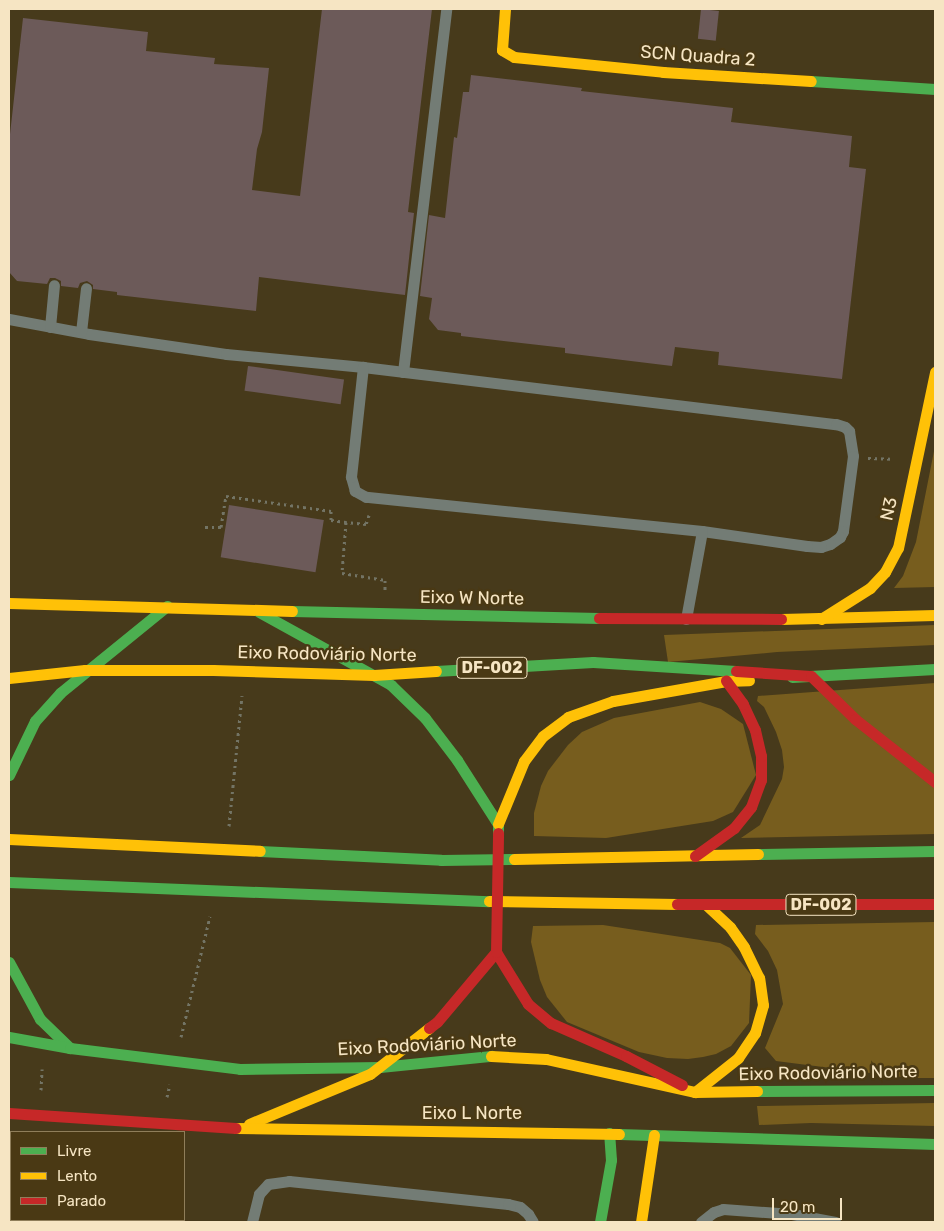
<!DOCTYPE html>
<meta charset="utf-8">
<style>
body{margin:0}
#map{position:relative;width:944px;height:1231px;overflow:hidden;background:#473a1b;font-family:Rubik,sans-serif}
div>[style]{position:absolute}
.green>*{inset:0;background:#775d1e}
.building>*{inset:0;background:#6c5a59;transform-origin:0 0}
.path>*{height:3px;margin-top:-1.5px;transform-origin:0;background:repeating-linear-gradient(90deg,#737465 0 2.5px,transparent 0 6.5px)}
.lane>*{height:11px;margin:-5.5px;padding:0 5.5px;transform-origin:5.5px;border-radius:5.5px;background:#737c75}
.fast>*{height:11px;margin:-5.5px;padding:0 5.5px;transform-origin:5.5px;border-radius:5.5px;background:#4caf50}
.slow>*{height:11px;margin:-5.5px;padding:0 5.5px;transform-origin:5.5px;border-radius:5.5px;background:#ffc107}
.jam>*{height:11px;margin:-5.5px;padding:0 5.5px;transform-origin:5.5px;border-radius:5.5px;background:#c62828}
span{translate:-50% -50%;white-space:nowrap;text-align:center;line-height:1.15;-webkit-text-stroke:5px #4a3914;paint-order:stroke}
.shield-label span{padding:1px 4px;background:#4a3914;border:1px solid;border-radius:4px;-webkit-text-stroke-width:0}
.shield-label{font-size:16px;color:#f6e5c3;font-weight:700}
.street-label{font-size:18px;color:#f6e5c3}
.frame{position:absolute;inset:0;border:10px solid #f6e5c3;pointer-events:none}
.legend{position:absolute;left:10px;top:1131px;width:175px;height:90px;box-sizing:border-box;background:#4a3914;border:1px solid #8f7e5a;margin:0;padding:6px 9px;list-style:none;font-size:15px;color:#f6e5c3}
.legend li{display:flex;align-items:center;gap:10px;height:25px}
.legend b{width:25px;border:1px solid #8f7e5a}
.scale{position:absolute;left:772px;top:1198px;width:70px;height:22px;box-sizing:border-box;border:2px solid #f6e5c3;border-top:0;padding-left:6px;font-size:15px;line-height:18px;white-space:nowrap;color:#f6e5c3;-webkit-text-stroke:4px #4a3914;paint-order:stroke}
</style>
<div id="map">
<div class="green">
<i style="clip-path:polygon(935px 446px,935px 587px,894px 588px,903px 576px,916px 542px)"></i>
<i style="clip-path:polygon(935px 625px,935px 645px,777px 652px,668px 662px,664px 635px)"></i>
<i style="clip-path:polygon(935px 683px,935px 834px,741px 838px,760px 825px,782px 779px,784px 767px,782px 750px,776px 732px,764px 707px,757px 701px,758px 696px)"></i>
<i style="clip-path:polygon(700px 702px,721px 709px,743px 724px,756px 775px,733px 812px,713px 821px,606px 838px,534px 836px,534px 813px,541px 786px,548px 771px,568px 745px,582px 732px,614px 718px)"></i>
<i style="clip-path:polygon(935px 922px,935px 1078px,909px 1078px,776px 1061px,765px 1048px,783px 1004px,777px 970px,768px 951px,755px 934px,756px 925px)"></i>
<i style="clip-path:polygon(603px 925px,720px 943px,730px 948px,751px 975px,749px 1023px,731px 1046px,716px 1054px,703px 1057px,688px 1059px,667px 1058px,639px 1052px,567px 1022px,547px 997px,540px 980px,531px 942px,533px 926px)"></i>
<i style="clip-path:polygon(935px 1103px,935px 1126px,811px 1123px,759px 1125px,757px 1106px)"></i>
</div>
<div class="building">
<i style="clip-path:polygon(322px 9px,432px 9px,408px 212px,414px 213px,405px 295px,259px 277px,256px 311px,117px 295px,117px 292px,93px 289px,93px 285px,87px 281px,80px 283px,78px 288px,61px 286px,61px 281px,55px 278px,50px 278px,47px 284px,17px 281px,9px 272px,9px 143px,23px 18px,148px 32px,146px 51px,215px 58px,214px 64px,269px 68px,262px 132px,257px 149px,252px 190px,300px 196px)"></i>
<i style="left:701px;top:9px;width:18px;height:30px;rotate:6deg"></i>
<i style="clip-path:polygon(471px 75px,582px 88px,581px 91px,733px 108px,731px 122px,852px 136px,849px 167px,866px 169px,842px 379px,718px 365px,719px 352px,675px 347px,672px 366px,565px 353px,565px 348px,461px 336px,461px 333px,438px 330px,429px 319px,432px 298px,420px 296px,429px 215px,445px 218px,454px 137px,457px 138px,463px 92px,469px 92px)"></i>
<i style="left:248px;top:366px;width:97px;height:25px;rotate:8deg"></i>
<i style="left:229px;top:505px;width:96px;height:53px;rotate:9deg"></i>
</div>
<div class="path">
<i style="left:868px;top:458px;width:24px;rotate:2deg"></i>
<i style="left:369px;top:515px;width:9px;rotate:108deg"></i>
<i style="left:366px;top:524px;width:20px;rotate:-174deg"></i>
<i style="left:346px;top:522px;width:51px;rotate:94.5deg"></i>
<i style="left:342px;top:573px;width:44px;rotate:9.2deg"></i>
<i style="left:385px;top:580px;width:10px;rotate:90deg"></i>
<i style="left:205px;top:527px;width:16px"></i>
<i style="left:221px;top:527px;width:31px;rotate:-81deg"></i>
<i style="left:226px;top:496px;width:106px;rotate:8.1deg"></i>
<i style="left:331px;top:511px;width:9px;rotate:90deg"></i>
<i style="left:331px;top:520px;width:15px;rotate:8deg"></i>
<i style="left:229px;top:826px;width:131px;rotate:-84.3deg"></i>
<i style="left:181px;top:1037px;width:124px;rotate:-76.5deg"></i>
<i style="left:41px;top:1090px;width:21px;rotate:-87deg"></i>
<i style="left:167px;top:1097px;width:13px;rotate:-77deg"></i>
</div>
<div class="lane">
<i style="left:9px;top:319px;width:81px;rotate:10.6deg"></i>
<i style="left:89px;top:334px;width:138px;rotate:8.3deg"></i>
<i style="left:226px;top:354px;width:138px;rotate:5.4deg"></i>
<i style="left:363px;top:367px;width:476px;rotate:6.9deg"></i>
<i style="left:836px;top:424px;width:9px;rotate:18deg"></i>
<i style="left:845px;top:427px;width:6px;rotate:45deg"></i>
<i style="left:849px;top:431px;width:25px;rotate:81deg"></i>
<i style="left:853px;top:456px;width:76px;rotate:97.6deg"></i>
<i style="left:843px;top:531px;width:7px;rotate:117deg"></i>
<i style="left:840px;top:537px;width:12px;rotate:145deg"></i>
<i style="left:830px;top:544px;width:9px;rotate:162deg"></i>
<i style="left:821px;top:547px;width:14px;rotate:-176deg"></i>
<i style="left:807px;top:546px;width:106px;rotate:-171.9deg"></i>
<i style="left:702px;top:531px;width:338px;rotate:-174.2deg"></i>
<i style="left:366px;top:497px;width:13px;rotate:-151deg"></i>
<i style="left:355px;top:491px;width:15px;rotate:-106deg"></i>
<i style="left:351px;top:477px;width:111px;rotate:-83.8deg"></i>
<i style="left:50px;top:327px;width:42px;rotate:-84.6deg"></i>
<i style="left:81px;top:332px;width:44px;rotate:-83.5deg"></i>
<i style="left:403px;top:372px;width:366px;rotate:-83.2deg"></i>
<i style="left:686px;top:619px;width:89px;rotate:-79.7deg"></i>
<i style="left:252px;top:1222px;width:29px;rotate:-76deg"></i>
<i style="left:259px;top:1194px;width:13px;rotate:-48deg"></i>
<i style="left:268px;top:1184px;width:21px;rotate:-8deg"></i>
<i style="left:289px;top:1181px;width:220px;rotate:6deg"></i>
<i style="left:508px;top:1204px;width:12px;rotate:14deg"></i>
<i style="left:520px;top:1207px;width:11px;rotate:41deg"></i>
<i style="left:528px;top:1214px;width:9px;rotate:58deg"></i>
<i style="left:701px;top:1222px;width:16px;rotate:-38deg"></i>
<i style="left:714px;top:1212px;width:9px;rotate:-18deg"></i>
<i style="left:723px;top:1209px;width:69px;rotate:4.1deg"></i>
<i style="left:792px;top:1214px;width:44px;rotate:10.5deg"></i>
</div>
<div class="fast">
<i style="left:811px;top:81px;width:124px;rotate:3.7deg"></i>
<i style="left:292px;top:611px;width:307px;rotate:1.3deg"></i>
<i style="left:259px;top:612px;width:151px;rotate:28.9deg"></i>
<i style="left:391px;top:685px;width:47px;rotate:44.1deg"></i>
<i style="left:425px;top:718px;width:53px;rotate:52.7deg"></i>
<i style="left:457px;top:760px;width:76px;rotate:57.4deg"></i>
<i style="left:498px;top:824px;width:9px;rotate:90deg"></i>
<i style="left:436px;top:671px;width:157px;rotate:-3.3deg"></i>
<i style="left:593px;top:662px;width:143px;rotate:3.6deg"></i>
<i style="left:792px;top:677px;width:143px;rotate:-3.2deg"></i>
<i style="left:9px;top:775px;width:60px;rotate:-64.3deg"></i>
<i style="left:35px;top:721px;width:38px;rotate:-48deg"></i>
<i style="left:60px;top:693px;width:138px;rotate:-39.1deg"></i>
<i style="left:260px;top:851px;width:181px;rotate:2.8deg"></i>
<i style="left:441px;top:860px;width:73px;rotate:-0.8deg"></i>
<i style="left:758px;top:854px;width:177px;rotate:-1deg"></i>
<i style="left:9px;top:882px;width:480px;rotate:2.3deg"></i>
<i style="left:9px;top:962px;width:65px;rotate:61.5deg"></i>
<i style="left:40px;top:1019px;width:42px;rotate:44deg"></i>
<i style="left:9px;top:1037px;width:62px;rotate:10.2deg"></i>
<i style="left:70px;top:1048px;width:171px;rotate:7deg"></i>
<i style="left:240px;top:1069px;width:140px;rotate:-0.8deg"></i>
<i style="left:380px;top:1067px;width:112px;rotate:-5.7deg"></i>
<i style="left:757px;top:1091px;width:178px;rotate:-0.3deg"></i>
<i style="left:619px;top:1134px;width:316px;rotate:1.8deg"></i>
<i style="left:600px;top:1222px;width:63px;rotate:-79.9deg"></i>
<i style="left:611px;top:1160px;width:27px;rotate:-94deg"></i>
</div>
<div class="slow">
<i style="left:505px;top:9px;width:41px;rotate:94.2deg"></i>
<i style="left:502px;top:50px;width:14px;rotate:30deg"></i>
<i style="left:514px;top:57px;width:150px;rotate:5.7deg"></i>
<i style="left:663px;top:72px;width:148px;rotate:3.5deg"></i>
<i style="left:9px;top:603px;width:283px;rotate:1.6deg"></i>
<i style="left:781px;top:619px;width:154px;rotate:-1.5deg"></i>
<i style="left:821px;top:619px;width:58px;rotate:-32.3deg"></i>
<i style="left:870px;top:588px;width:22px;rotate:-47deg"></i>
<i style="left:885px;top:572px;width:27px;rotate:-62deg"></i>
<i style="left:898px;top:548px;width:180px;rotate:-78.1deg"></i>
<i style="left:9px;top:678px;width:76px;rotate:-6deg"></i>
<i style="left:85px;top:670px;width:128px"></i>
<i style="left:213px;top:670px;width:161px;rotate:1.8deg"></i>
<i style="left:374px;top:675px;width:62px;rotate:-3.7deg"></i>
<i style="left:498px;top:824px;width:68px;rotate:-67.6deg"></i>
<i style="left:524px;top:761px;width:31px;rotate:-53deg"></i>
<i style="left:543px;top:736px;width:31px;rotate:-37deg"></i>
<i style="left:568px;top:717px;width:48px;rotate:-19.6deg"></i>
<i style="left:613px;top:701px;width:115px;rotate:-10deg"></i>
<i style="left:726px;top:681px;width:23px;rotate:-2deg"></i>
<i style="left:9px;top:839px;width:251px;rotate:2.7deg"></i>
<i style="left:514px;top:859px;width:244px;rotate:-1.2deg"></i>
<i style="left:489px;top:901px;width:188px;rotate:0.9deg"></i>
<i style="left:491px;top:1056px;width:55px;rotate:3.1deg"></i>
<i style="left:546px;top:1059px;width:153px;rotate:12.5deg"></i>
<i style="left:695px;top:1092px;width:62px;rotate:-0.9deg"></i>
<i style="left:695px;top:1092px;width:55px;rotate:-38.3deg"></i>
<i style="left:738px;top:1058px;width:30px;rotate:-56deg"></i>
<i style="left:755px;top:1033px;width:29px;rotate:-74deg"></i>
<i style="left:763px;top:1005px;width:27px;rotate:-98deg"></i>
<i style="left:759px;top:978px;width:34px;rotate:-116deg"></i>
<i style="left:744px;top:947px;width:24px;rotate:-125deg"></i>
<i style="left:730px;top:927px;width:33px;rotate:-137deg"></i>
<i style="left:249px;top:1124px;width:131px;rotate:-22.5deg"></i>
<i style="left:370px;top:1074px;width:75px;rotate:-37.9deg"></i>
<i style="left:236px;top:1128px;width:383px;rotate:0.9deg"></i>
<i style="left:641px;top:1222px;width:88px;rotate:-81.5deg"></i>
</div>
<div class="jam">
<i style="left:599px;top:618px;width:182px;rotate:0.3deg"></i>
<i style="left:736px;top:671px;width:75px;rotate:3.8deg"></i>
<i style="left:811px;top:676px;width:62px;rotate:44.3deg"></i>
<i style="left:855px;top:719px;width:102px;rotate:38.2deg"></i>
<i style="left:695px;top:856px;width:48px;rotate:-35.7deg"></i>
<i style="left:734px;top:828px;width:27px;rotate:-51deg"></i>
<i style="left:751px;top:807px;width:29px;rotate:-70deg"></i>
<i style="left:761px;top:780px;width:24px;rotate:-90deg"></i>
<i style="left:761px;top:756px;width:27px;rotate:-103deg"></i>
<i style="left:755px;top:730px;width:29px;rotate:-115deg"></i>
<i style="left:743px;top:704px;width:29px;rotate:-126deg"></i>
<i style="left:677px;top:904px;width:258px"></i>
<i style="left:496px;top:952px;width:61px;rotate:58.4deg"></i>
<i style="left:528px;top:1004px;width:30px;rotate:40deg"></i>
<i style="left:551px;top:1023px;width:82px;rotate:23.7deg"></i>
<i style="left:626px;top:1056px;width:63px;rotate:27.4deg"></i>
<i style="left:429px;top:1028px;width:10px;rotate:-37deg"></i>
<i style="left:437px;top:1022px;width:92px;rotate:-49.9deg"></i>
<i style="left:496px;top:952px;width:119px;rotate:-89deg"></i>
<i style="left:9px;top:1113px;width:227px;rotate:3.8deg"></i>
</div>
<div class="shield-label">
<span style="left:492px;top:668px">DF-002</span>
<span style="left:821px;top:905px">DF-002</span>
</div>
<div class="street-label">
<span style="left:698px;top:56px;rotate:4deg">SCN Quadra 2</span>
<span style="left:889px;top:509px;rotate:-78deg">N3</span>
<span style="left:472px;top:598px;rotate:1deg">Eixo W Norte</span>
<span style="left:327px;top:654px;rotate:1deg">Eixo Rodoviário Norte</span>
<span style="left:427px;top:1045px;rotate:-3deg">Eixo Rodoviário Norte</span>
<span style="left:828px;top:1073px;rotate:-1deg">Eixo Rodoviário Norte</span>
<span style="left:472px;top:1113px">Eixo L Norte</span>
</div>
<div class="frame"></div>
<ul class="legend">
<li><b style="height:6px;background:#4caf50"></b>Livre</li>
<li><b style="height:6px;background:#ffc107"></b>Lento</li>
<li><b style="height:6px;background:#c62828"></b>Parado</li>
</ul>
<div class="scale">20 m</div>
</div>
